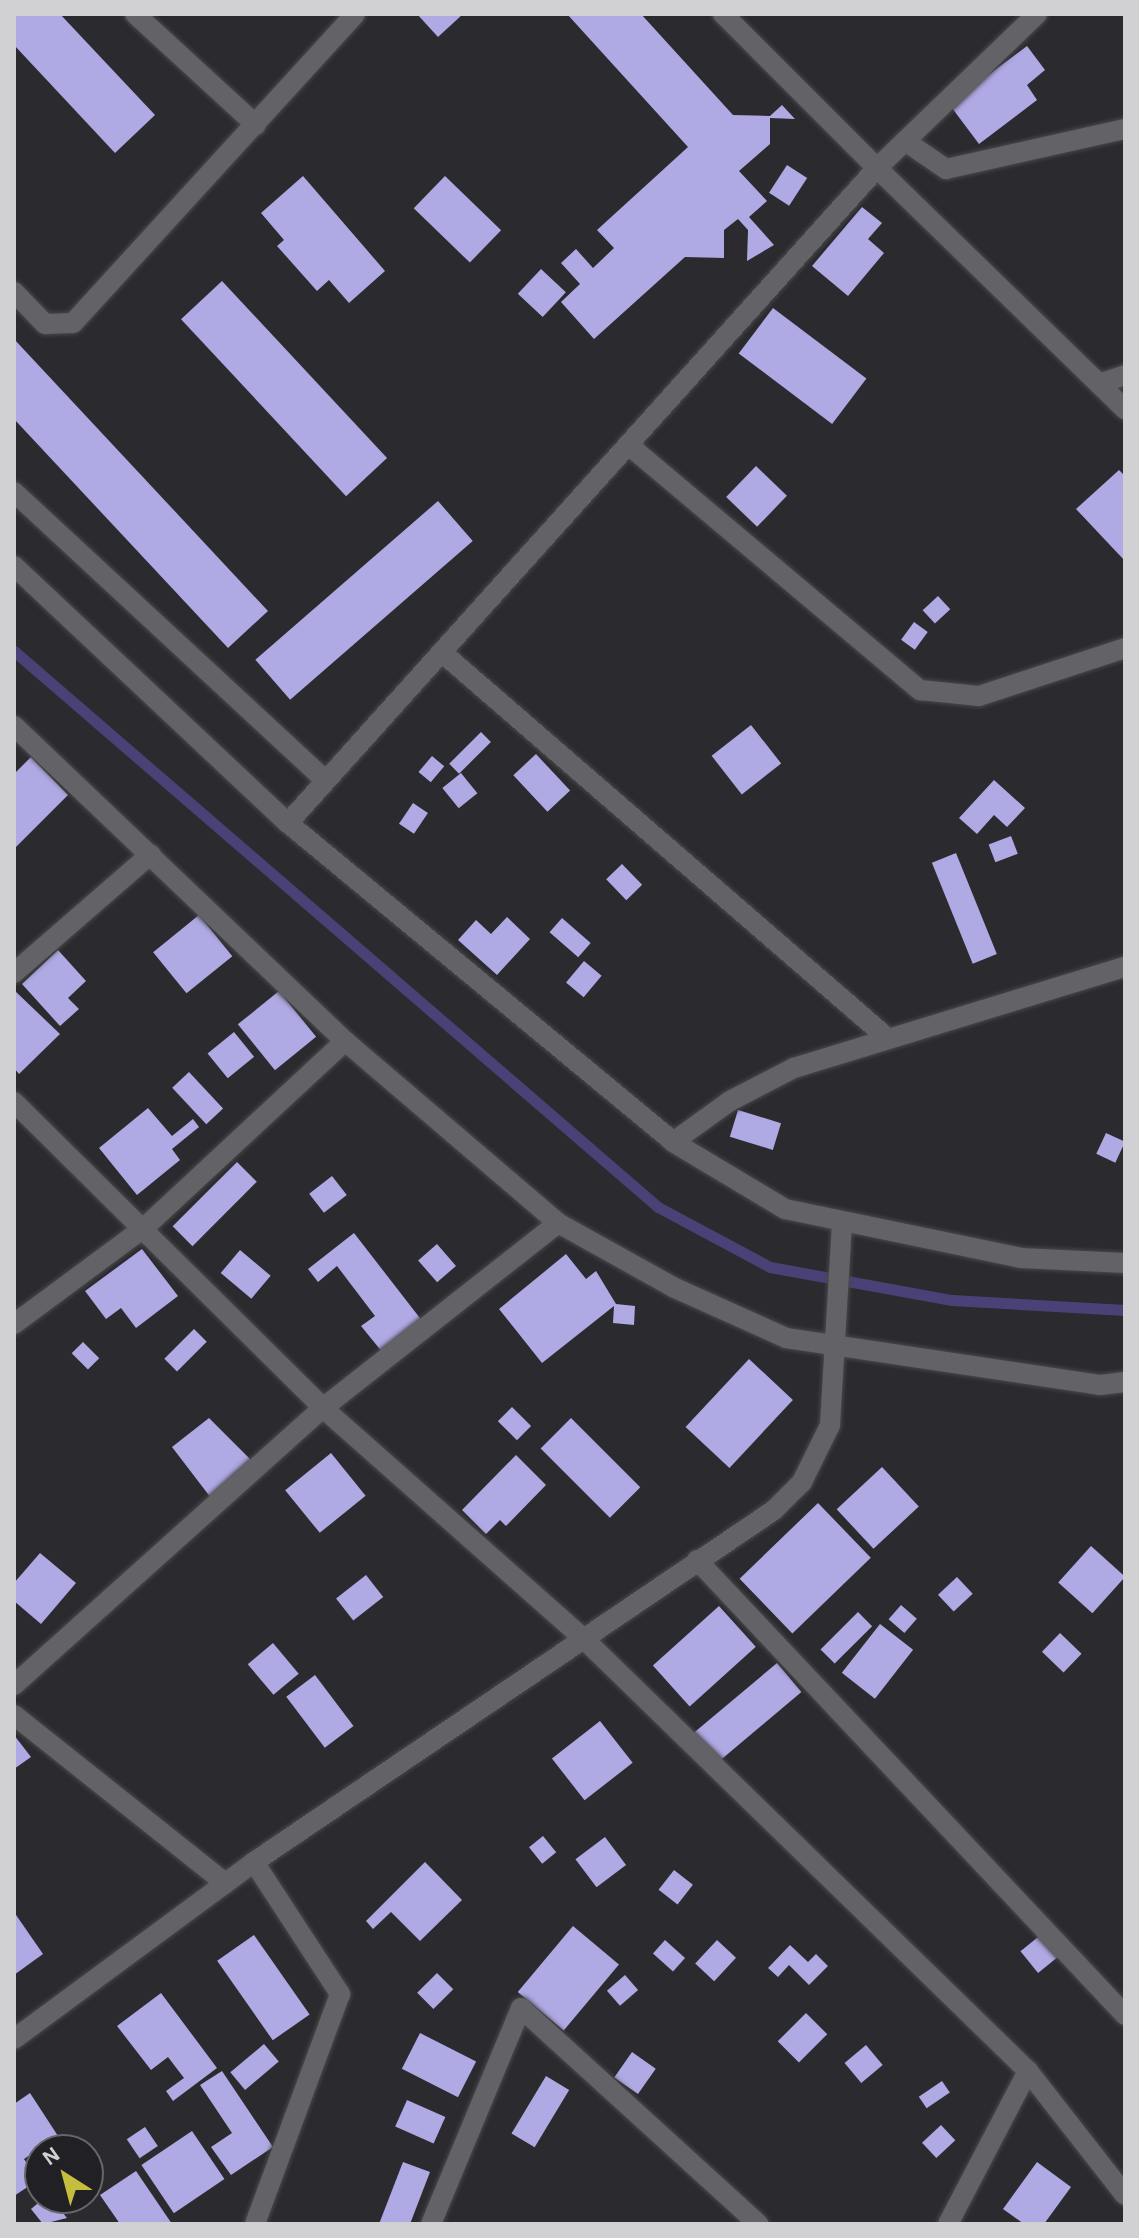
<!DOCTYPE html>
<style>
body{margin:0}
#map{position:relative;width:1139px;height:2238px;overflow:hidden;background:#2b2a2e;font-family:"Alegreya Sans",sans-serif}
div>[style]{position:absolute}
.stream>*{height:11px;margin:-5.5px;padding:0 5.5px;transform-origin:5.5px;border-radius:5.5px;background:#4a4276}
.building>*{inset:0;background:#afa9e4;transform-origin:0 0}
.roads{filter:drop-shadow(0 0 2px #48484c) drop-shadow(0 0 2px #48484c)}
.street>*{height:20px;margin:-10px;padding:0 10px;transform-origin:10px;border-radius:10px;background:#626267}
.secondary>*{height:20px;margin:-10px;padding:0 10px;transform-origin:10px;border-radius:10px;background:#626267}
span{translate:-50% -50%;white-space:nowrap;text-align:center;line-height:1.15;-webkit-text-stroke:8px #212125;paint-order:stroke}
.frame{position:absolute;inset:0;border:16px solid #d1d1d3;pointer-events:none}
.north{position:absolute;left:24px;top:2134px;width:80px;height:80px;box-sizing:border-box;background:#212125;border:2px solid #67676b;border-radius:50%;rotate:324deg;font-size:22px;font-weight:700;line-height:32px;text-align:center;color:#d1d1d3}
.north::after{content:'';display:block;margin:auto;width:28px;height:36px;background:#c4bd3e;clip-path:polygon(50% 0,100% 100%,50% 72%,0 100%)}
</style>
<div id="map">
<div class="stream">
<i style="left:14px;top:651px;width:851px;rotate:40.81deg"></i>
<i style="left:658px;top:1207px;width:127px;rotate:28.2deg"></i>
<i style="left:770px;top:1267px;width:185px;rotate:10.3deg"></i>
<i style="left:952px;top:1300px;width:173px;rotate:3.3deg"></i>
</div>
<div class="building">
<i style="clip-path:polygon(14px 14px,60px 14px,155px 115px,115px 153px,14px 45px)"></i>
<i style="clip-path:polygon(417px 14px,463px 14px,438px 37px)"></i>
<i style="clip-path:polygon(567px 14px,641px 14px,733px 115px,770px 116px,782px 105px,795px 119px,770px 118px,770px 144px,739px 171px,767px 201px,749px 217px,774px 245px,747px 261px,748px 230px,738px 219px,724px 230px,724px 258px,685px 257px,594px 339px,561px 302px,580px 284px,561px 263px,576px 249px,593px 268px,614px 248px,597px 230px,688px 147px)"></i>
<i style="clip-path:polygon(1027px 46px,1045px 70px,1027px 85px,1037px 100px,979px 144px,949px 104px)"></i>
<i style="left:787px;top:165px;width:24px;height:33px;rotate:33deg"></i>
<i style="clip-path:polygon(303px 176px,385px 271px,349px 303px,329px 280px,317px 291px,277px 246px,284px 240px,261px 213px)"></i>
<i style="left:445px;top:176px;width:78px;height:45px;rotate:44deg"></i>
<i style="clip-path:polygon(862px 207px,882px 223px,868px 239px,884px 253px,848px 296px,812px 266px)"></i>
<i style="left:541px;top:269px;width:34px;height:34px;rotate:43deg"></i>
<i style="left:222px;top:281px;width:242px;height:56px;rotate:47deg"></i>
<i style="left:773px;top:308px;width:117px;height:57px;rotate:37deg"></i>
<i style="clip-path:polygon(14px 339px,268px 611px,228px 648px,14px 419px)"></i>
<i style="left:756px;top:466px;width:43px;height:43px;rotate:44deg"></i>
<i style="clip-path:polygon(1119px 470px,1125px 476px,1125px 561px,1076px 509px)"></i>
<i style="left:438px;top:501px;width:53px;height:242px;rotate:49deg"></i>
<i style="left:938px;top:596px;width:18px;height:21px;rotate:47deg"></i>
<i style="left:914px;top:622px;width:17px;height:22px;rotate:36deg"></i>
<i style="left:751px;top:725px;width:49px;height:50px;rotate:52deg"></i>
<i style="left:481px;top:732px;width:14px;height:45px;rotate:45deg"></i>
<i style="left:536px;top:754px;width:50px;height:31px;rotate:47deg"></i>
<i style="left:432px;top:756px;width:16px;height:21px;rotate:40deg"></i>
<i style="clip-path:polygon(31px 757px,68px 795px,14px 849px,14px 774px)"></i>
<i style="left:461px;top:773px;width:26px;height:24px;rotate:51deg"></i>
<i style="clip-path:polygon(994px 780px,1025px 808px,1007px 827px,994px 815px,977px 834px,959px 818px)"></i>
<i style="left:413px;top:803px;width:18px;height:25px;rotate:34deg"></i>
<i style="left:1011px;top:836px;width:19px;height:24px;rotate:69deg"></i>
<i style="left:956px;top:853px;width:109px;height:26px;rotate:68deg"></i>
<i style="left:622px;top:864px;width:29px;height:22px;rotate:46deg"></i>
<i style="left:199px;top:915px;width:53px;height:59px;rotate:51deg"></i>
<i style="clip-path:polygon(507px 917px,530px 939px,497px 975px,458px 940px,476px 920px,491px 934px)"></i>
<i style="left:562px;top:918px;width:38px;height:19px;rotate:41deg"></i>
<i style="clip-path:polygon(58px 950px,86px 981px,68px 998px,79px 1009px,60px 1026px,22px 984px)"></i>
<i style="left:584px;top:961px;width:23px;height:28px;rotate:40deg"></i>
<i style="clip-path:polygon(14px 990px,60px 1034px,19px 1074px,14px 1068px)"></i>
<i style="left:279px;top:991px;width:59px;height:53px;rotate:51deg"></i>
<i style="left:234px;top:1032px;width:32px;height:34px;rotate:51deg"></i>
<i style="left:189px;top:1072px;width:50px;height:23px;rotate:47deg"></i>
<i style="clip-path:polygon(148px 1108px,172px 1136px,193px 1119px,199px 1127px,172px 1149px,180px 1160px,137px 1195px,99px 1148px)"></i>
<i style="left:738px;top:1110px;width:45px;height:28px;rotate:17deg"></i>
<i style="left:1106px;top:1133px;width:21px;height:23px;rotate:25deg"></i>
<i style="left:237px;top:1162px;width:28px;height:91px;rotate:45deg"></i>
<i style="left:332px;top:1176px;width:24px;height:29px;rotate:52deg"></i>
<i style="clip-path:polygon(354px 1233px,423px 1322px,383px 1353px,361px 1326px,375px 1316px,337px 1266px,318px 1282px,308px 1269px)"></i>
<i style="left:437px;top:1244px;width:29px;height:25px;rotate:49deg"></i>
<i style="clip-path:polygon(142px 1249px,178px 1296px,136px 1328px,121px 1308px,106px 1319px,85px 1291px)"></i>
<i style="left:240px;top:1250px;width:40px;height:30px;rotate:40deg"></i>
<i style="clip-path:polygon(566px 1254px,586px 1279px,596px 1271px,616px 1304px,635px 1306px,634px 1325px,613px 1323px,614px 1306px,542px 1363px,499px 1309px)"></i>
<i style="left:194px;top:1329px;width:18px;height:42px;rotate:45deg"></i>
<i style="left:83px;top:1342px;width:23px;height:16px;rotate:45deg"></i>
<i style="left:749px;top:1359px;width:60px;height:93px;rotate:43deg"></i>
<i style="left:512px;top:1407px;width:27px;height:20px;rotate:45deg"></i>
<i style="clip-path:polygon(209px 1418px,255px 1464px,211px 1498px,172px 1447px)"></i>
<i style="left:571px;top:1418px;width:98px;height:43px;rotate:45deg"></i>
<i style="left:331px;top:1453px;width:55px;height:59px;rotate:51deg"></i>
<i style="clip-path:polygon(516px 1455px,546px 1485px,506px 1526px,500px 1520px,486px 1534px,462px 1510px)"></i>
<i style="left:882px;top:1467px;width:54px;height:62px;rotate:47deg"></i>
<i style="left:818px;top:1503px;width:76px;height:109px;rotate:46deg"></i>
<i style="left:1091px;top:1546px;width:46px;height:49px;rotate:42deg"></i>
<i style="clip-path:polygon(40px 1553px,76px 1583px,41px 1624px,14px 1601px,14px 1583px)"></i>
<i style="left:366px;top:1575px;width:28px;height:38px;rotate:52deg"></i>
<i style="left:957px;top:1577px;width:23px;height:26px;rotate:47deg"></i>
<i style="left:901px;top:1605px;width:21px;height:19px;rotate:41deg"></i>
<i style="left:719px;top:1606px;width:55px;height:89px;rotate:48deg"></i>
<i style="left:858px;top:1612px;width:20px;height:53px;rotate:45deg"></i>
<i style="left:880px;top:1624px;width:42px;height:62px;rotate:38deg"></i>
<i style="left:1060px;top:1633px;width:30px;height:26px;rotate:44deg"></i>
<i style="left:273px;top:1643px;width:40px;height:33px;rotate:50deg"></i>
<i style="left:777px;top:1663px;width:38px;height:121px;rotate:50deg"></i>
<i style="left:315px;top:1675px;width:64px;height:36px;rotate:53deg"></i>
<i style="left:600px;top:1721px;width:53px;height:61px;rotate:52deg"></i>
<i style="clip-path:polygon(14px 1735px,31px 1757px,14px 1769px)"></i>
<i style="left:543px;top:1836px;width:21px;height:18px;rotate:51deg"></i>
<i style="left:605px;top:1837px;width:35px;height:37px;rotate:53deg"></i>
<i style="clip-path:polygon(425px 1862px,462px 1900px,420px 1941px,391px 1912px,373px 1929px,366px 1921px)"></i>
<i style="left:674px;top:1870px;width:24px;height:25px;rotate:38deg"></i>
<i style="clip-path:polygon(14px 1912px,43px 1954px,14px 1975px)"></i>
<i style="left:573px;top:1926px;width:60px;height:86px;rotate:40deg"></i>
<i style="left:1043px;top:1933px;width:28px;height:29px;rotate:51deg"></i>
<i style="left:254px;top:1935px;width:97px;height:45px;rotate:55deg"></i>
<i style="left:665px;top:1940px;width:27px;height:18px;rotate:42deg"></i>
<i style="left:717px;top:1940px;width:26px;height:32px;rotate:43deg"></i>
<i style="clip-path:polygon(790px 1945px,808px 1962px,816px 1954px,828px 1966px,809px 1985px,789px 1965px,778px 1977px,768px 1968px)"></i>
<i style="left:437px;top:1973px;width:23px;height:28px;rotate:45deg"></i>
<i style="left:625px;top:1975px;width:20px;height:24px;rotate:49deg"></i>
<i style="clip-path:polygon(161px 1993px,217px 2068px,173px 2101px,166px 2091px,184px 2078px,168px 2057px,151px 2070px,117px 2026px)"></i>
<i style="left:806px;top:2013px;width:30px;height:40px;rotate:45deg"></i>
<i style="left:420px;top:2033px;width:63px;height:40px;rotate:27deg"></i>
<i style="left:264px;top:2044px;width:23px;height:44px;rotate:50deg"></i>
<i style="left:866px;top:2045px;width:26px;height:28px;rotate:50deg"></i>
<i style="left:632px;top:2052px;width:29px;height:31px;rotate:35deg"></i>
<i style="clip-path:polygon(222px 2071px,273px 2147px,231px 2175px,211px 2147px,232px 2133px,200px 2085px)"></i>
<i style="left:546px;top:2076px;width:27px;height:67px;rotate:31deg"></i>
<i style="left:942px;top:2081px;width:14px;height:28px;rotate:56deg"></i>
<i style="clip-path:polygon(30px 2093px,58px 2136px,24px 2159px,38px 2180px,14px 2196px,14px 2104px)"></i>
<i style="left:407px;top:2100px;width:42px;height:29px;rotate:24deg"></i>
<i style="left:941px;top:2125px;width:21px;height:26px;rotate:47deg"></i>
<i style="left:145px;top:2127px;width:23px;height:22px;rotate:56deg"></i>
<i style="left:192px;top:2131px;width:58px;height:61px;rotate:56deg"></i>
<i style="clip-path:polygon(403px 2162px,430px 2172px,410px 2224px,379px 2224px)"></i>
<i style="clip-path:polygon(1037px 2162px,1071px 2187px,1044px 2224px,1024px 2224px,1003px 2209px)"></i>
<i style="clip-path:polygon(136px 2171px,172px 2224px,120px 2224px,100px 2195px)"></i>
<i style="clip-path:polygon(44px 2198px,51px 2198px,67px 2218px,43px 2224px,31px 2209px)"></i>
</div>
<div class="roads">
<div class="street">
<i style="left:135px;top:14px;width:164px;rotate:42.5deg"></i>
<i style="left:1037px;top:14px;width:222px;rotate:136.1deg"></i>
<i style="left:877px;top:168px;width:346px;rotate:44.2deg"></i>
<i style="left:905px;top:141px;width:50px;rotate:34.3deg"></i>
<i style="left:946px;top:169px;width:183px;rotate:-12.6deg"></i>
<i style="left:14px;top:292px;width:45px;rotate:45.9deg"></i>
<i style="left:45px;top:324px;width:28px;rotate:-2deg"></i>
<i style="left:73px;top:323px;width:418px;rotate:-47.6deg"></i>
<i style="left:1099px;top:384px;width:28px;rotate:-19deg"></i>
<i style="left:631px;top:447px;width:378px;rotate:40.1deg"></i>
<i style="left:920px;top:690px;width:59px;rotate:5.8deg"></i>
<i style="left:979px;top:696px;width:154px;rotate:-18.2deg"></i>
<i style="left:445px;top:655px;width:582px;rotate:40.89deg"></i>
<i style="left:14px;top:973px;width:181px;rotate:-41deg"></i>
<i style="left:14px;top:1102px;width:435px;rotate:44.7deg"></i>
<i style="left:323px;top:1408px;width:347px;rotate:41.5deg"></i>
<i style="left:583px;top:1638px;width:621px;rotate:44.22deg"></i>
<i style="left:1028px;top:2071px;width:157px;rotate:52deg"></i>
<i style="left:673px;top:1142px;width:70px;rotate:-35.7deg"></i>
<i style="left:730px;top:1101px;width:72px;rotate:-27.3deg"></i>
<i style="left:794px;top:1068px;width:346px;rotate:-17deg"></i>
<i style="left:14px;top:1324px;width:163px;rotate:-36.5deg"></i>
<i style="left:145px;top:1227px;width:273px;rotate:-42.9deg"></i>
<i style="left:697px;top:1560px;width:625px;rotate:46.75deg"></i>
<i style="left:14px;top:1685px;width:415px;rotate:-41.9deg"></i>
<i style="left:323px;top:1408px;width:299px;rotate:-38.2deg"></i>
<i style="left:14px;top:1715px;width:270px;rotate:38.5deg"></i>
<i style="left:254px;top:1862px;width:158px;rotate:56.9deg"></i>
<i style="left:340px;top:1994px;width:245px;rotate:110.3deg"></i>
<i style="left:431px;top:2224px;width:234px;rotate:-67.4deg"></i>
<i style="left:521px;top:2008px;width:321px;rotate:42.3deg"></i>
<i style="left:948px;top:2224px;width:173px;rotate:-62.4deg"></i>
</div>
<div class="secondary">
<i style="left:14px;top:492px;width:424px;rotate:42.8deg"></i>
<i style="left:14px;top:566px;width:376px;rotate:43.2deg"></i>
<i style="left:288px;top:823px;width:500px;rotate:39.6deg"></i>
<i style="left:673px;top:1142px;width:131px;rotate:30.9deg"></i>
<i style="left:785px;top:1209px;width:241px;rotate:11.7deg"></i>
<i style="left:1021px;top:1258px;width:104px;rotate:2.8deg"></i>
<i style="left:14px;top:726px;width:457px;rotate:43.6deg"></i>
<i style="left:345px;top:1041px;width:280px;rotate:40.5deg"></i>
<i style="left:558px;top:1223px;width:134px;rotate:29.1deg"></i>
<i style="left:675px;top:1288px;width:122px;rotate:24.2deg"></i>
<i style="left:786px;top:1338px;width:317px;rotate:8.5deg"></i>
<i style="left:1100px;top:1385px;width:25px;rotate:-7deg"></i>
<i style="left:288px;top:823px;width:881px;rotate:-48.04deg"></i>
<i style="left:877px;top:168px;width:218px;rotate:-135deg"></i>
<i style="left:14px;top:2039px;width:298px;rotate:-36.4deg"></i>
<i style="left:254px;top:1862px;width:628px;rotate:-34.09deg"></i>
<i style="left:774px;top:1510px;width:40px;rotate:-45deg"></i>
<i style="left:802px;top:1482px;width:64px;rotate:-63.8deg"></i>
<i style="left:830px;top:1425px;width:203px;rotate:-86.6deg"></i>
</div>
</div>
<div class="frame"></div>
<div class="north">N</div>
</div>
